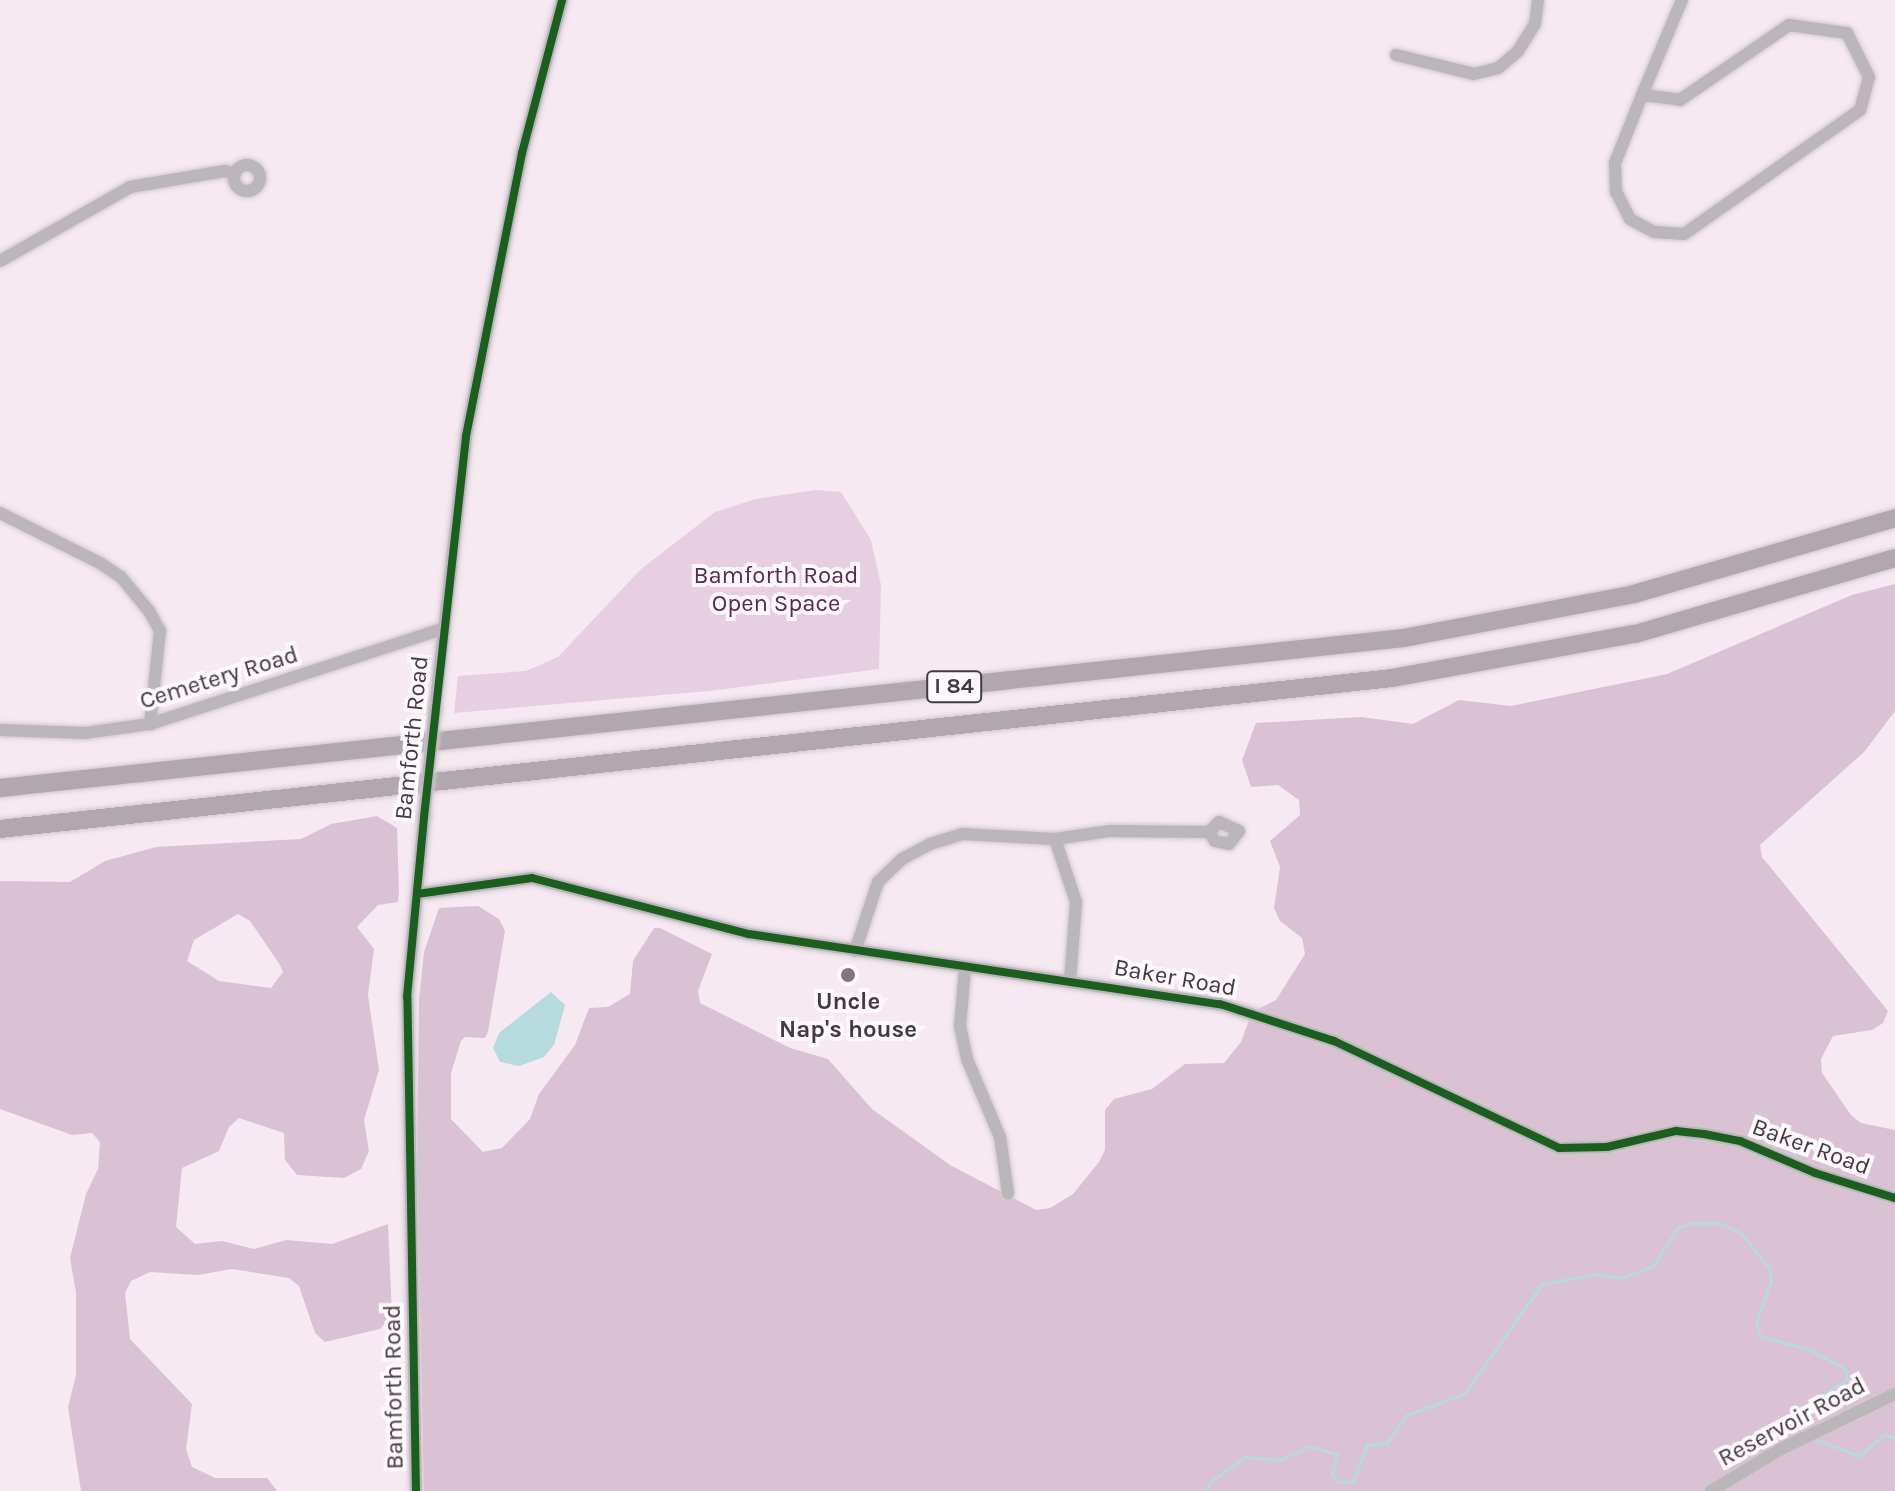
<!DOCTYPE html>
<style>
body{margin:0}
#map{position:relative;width:1895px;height:1491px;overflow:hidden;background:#f6e9f2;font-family:Karla,sans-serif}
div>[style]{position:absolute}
.green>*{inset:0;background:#e8cee1}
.forest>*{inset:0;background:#dbc1d4}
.water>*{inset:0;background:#b6dade}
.stream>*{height:3px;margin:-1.5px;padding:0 1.5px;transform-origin:1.5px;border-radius:1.5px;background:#b6dade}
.roads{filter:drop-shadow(0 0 2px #d1c7ce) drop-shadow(0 0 2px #d1c7ce)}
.minor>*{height:12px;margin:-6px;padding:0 6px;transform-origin:6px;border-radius:6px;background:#bab6b9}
.minor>.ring{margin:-6px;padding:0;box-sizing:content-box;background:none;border:12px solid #bab6b9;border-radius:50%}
.highway>*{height:18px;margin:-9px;padding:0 9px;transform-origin:9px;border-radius:9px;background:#b0a8ae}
.bridges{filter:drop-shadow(0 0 2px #d1c7ce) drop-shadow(0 0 2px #d1c7ce)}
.minor-bridge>*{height:12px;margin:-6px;padding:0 6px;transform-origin:6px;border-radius:6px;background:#bab6b9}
.cycleway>*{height:8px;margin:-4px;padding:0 4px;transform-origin:4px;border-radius:4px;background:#1b5e20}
.dots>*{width:22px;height:22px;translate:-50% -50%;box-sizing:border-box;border:4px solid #fcf8fb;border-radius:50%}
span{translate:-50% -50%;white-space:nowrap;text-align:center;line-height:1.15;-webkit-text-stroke:8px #fcf8fb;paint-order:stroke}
.shield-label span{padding:2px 6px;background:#fcf8fb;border:2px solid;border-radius:6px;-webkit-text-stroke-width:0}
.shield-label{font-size:22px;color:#433a40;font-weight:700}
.park-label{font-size:24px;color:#592a51}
.street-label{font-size:24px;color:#433a40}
.poi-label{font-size:24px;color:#433a40;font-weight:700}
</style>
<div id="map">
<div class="green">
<i style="clip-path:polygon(816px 490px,841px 492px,871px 540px,881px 585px,879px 669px,709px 691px,454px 713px,458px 676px,526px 671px,558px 657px,641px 569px,715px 512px,756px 499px)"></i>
</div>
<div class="forest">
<i style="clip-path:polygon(1895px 584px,1895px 711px,1864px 752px,1760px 845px,1762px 857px,1888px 1011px,1883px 1023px,1872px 1030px,1833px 1036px,1821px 1059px,1822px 1073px,1851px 1115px,1861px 1123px,1895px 1130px,1895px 1491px,424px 1491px,417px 1169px,419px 1000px,424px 952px,439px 908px,478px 906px,499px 919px,505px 931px,488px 1032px,485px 1038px,465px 1037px,461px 1041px,451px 1073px,451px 1119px,483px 1152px,502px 1148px,530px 1119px,539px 1094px,575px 1045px,589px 1008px,608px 1007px,630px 994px,633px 961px,654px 928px,660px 928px,712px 954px,698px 991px,700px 1003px,790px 1048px,828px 1059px,872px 1109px,950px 1165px,1036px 1210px,1050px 1208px,1073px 1194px,1099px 1162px,1105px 1150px,1105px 1110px,1114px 1099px,1152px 1089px,1185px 1064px,1224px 1063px,1241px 1042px,1252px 1012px,1276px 1000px,1305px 954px,1302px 938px,1280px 921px,1274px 908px,1280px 867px,1270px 841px,1300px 815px,1299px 800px,1278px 785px,1251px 787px,1242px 760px,1256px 723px,1361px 717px,1413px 724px,1459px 700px,1511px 706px,1667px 674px,1852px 595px)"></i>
<i style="clip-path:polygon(evenodd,377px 816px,397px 828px,399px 891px,398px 902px,378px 905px,357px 927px,374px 949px,368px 995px,379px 1070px,364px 1120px,369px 1151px,361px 1169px,344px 1178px,297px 1175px,285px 1160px,284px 1133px,239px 1118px,229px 1127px,219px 1151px,182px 1168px,176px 1227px,195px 1244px,222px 1241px,254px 1249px,286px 1240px,332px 1244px,388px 1224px,392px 1315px,380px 1329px,325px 1342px,315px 1333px,299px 1286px,289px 1278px,232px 1269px,198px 1275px,150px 1272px,131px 1281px,125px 1293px,130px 1339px,192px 1404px,186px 1449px,192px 1467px,215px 1478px,267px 1478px,277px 1491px,81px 1491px,68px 1407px,76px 1375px,76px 1293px,70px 1258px,86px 1194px,98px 1169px,100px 1142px,92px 1133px,72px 1135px,0 1109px,0 881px,70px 882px,105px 861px,156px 847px,301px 839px,331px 824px,377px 816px,238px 914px,250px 921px,280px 965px,283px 972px,271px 988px,219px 981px,187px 961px,194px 940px,238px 914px)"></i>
</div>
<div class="water">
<i style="clip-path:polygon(551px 992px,565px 1005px,554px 1045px,544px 1057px,519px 1066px,500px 1062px,493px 1048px,499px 1033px)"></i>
</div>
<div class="stream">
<i style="left:1814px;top:1439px;width:48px;rotate:20.7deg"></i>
<i style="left:1859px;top:1456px;width:33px;rotate:-41deg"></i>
<i style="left:1884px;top:1434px;width:12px;rotate:20deg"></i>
<i style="left:1206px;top:1491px;width:11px;rotate:-63deg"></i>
<i style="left:1211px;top:1481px;width:42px;rotate:-35.2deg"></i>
<i style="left:1245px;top:1457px;width:35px;rotate:5deg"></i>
<i style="left:1280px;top:1460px;width:33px;rotate:-25deg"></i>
<i style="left:1310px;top:1446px;width:28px;rotate:17deg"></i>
<i style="left:1337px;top:1454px;width:22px;rotate:103deg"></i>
<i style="left:1332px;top:1475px;width:10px;rotate:45deg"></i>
<i style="left:1339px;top:1482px;width:14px;rotate:-4deg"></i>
<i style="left:1353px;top:1481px;width:39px;rotate:-69deg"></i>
<i style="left:1367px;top:1445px;width:20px;rotate:-6deg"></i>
<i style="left:1387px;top:1443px;width:34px;rotate:-56deg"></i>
<i style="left:1406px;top:1415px;width:62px;rotate:-19.9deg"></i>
<i style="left:1464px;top:1394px;width:135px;rotate:-54.7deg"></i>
<i style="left:1542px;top:1284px;width:56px;rotate:-10.3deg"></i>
<i style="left:1597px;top:1274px;width:24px;rotate:9deg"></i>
<i style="left:1621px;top:1278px;width:34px;rotate:-21deg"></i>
<i style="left:1653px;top:1266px;width:45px;rotate:-57.7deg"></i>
<i style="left:1677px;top:1228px;width:15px;rotate:-20deg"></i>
<i style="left:1691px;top:1223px;width:29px"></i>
<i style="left:1720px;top:1223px;width:23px;rotate:25deg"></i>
<i style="left:1741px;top:1233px;width:45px;rotate:51.3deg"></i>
<i style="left:1769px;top:1268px;width:13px;rotate:81deg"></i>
<i style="left:1771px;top:1281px;width:44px;rotate:110.1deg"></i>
<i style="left:1756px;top:1322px;width:15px;rotate:74deg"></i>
<i style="left:1760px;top:1336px;width:52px;rotate:15.6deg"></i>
<i style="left:1810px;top:1350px;width:40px;rotate:28deg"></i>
<i style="left:1845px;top:1369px;width:10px;rotate:79deg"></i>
<i style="left:1847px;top:1379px;width:50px;rotate:147.3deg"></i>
<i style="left:1805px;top:1406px;width:21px;rotate:82deg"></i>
</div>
<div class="roads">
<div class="minor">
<i style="left:1789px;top:25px;width:59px;rotate:7.9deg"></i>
<i style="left:1847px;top:33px;width:49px;rotate:63.4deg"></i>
<i style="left:1869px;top:77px;width:34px;rotate:105deg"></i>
<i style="left:1860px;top:110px;width:215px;rotate:144.8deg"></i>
<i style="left:1684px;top:234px;width:30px;rotate:-176deg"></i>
<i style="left:1654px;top:232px;width:27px;rotate:-152deg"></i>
<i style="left:1630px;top:219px;width:30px;rotate:-117deg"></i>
<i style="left:1616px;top:192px;width:29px;rotate:-92deg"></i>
<i style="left:1615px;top:163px;width:73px;rotate:-68.3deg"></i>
<i style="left:1642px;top:95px;width:38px;rotate:7deg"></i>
<i style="left:1680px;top:100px;width:132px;rotate:-34.5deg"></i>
<i style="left:1396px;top:55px;width:80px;rotate:13.7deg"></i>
<i style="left:1474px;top:74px;width:25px;rotate:-14deg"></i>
<i style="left:1498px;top:68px;width:26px;rotate:-40deg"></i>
<i style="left:1518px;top:51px;width:32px;rotate:-58deg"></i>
<i style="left:1535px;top:24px;width:24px;rotate:-83deg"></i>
<i style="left:1642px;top:95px;width:103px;rotate:-67.2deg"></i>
<i class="ring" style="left:234px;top:165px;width:14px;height:14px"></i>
<i style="left:0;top:261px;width:150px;rotate:-29.6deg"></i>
<i style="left:130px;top:187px;width:96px;rotate:-9.6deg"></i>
<i style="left:225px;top:171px;width:10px;rotate:17deg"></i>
<i style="left:0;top:513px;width:112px;rotate:26.6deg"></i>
<i style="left:100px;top:563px;width:25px;rotate:34deg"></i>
<i style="left:121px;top:577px;width:44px;rotate:50.5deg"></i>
<i style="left:149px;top:611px;width:23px;rotate:61deg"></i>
<i style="left:160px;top:631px;width:94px;rotate:96.1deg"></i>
<i style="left:435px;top:709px;width:275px;rotate:-83.5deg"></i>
<i style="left:466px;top:436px;width:288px;rotate:-78.8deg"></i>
<i style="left:522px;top:153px;width:158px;rotate:-75.3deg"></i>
<i style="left:0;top:730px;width:85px;rotate:2deg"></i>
<i style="left:85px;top:733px;width:66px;rotate:-7.9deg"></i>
<i style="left:150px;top:724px;width:308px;rotate:-18deg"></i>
<i style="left:1055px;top:839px;width:66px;rotate:71.6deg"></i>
<i style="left:1076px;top:902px;width:79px;rotate:94.3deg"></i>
<i style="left:417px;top:894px;width:116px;rotate:-7.9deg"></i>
<i style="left:532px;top:878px;width:224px;rotate:14.5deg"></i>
<i style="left:749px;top:934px;width:476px;rotate:8.5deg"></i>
<i style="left:1220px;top:1004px;width:120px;rotate:18deg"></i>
<i style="left:1334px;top:1041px;width:249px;rotate:25.4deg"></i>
<i style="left:1559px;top:1148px;width:48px;rotate:-1.2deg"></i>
<i style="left:1607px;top:1147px;width:71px;rotate:-13.1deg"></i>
<i style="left:1676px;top:1131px;width:28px;rotate:6deg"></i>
<i style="left:1704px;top:1134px;width:37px;rotate:11deg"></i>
<i style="left:1740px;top:1141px;width:82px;rotate:23.1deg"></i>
<i style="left:1815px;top:1173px;width:84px;rotate:17.4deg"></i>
<i style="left:855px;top:951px;width:73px;rotate:-71.6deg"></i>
<i style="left:878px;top:882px;width:33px;rotate:-44deg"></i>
<i style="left:902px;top:859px;width:32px;rotate:-28deg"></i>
<i style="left:930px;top:844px;width:34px;rotate:-17deg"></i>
<i style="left:962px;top:834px;width:93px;rotate:3.1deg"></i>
<i style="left:1055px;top:839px;width:56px;rotate:-8.3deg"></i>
<i style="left:1110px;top:831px;width:99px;rotate:0.6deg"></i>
<i style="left:1209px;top:832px;width:11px;rotate:56deg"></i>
<i style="left:1215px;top:841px;width:14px;rotate:12deg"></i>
<i style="left:1229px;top:844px;width:16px;rotate:-52deg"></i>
<i style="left:1239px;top:831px;width:22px;rotate:-156deg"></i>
<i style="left:1219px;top:822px;width:14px;rotate:135deg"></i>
<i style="left:965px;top:969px;width:57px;rotate:95deg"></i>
<i style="left:960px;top:1026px;width:34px;rotate:78deg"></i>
<i style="left:967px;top:1059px;width:85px;rotate:67.1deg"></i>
<i style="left:1000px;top:1137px;width:57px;rotate:81.9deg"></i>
<i style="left:416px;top:1491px;width:494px;rotate:-91deg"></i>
<i style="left:407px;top:997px;width:181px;rotate:-84.6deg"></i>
<i style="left:1711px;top:1491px;width:82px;rotate:-31deg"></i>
<i style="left:1781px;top:1449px;width:127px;rotate:-25.8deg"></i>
</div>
<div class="highway">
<i style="left:0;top:788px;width:1412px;rotate:-6.1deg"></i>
<i style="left:1404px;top:638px;width:234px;rotate:-10.8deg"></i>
<i style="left:1634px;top:594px;width:272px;rotate:-16.2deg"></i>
<i style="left:0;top:829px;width:1400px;rotate:-6.19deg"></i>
<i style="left:1392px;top:678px;width:247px;rotate:-10.3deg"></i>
<i style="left:1635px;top:634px;width:271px;rotate:-16.3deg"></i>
</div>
</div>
<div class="bridges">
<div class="minor-bridge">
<i style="left:424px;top:817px;width:109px;rotate:-84.2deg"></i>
</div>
</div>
<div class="cycleway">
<i style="left:417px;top:894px;width:116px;rotate:-7.9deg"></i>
<i style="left:532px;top:878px;width:224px;rotate:14.5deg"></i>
<i style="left:749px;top:934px;width:476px;rotate:8.5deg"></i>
<i style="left:1220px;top:1004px;width:120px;rotate:18deg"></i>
<i style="left:1334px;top:1041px;width:249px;rotate:25.4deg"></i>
<i style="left:1559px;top:1148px;width:48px;rotate:-1.2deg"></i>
<i style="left:1607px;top:1147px;width:71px;rotate:-13.1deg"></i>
<i style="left:1676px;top:1131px;width:28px;rotate:6deg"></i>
<i style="left:1704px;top:1134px;width:37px;rotate:11deg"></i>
<i style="left:1740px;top:1141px;width:82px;rotate:23.1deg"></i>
<i style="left:1815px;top:1173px;width:84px;rotate:17.4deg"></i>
<i style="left:416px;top:1491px;width:494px;rotate:-91deg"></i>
<i style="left:407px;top:997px;width:181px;rotate:-84.6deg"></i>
<i style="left:424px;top:817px;width:383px;rotate:-83.7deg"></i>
<i style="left:466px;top:436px;width:288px;rotate:-78.8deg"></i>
<i style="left:522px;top:153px;width:158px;rotate:-75.3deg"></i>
</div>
<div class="dots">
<i style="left:848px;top:975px;background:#82777e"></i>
</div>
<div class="shield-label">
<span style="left:954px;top:687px">I 84</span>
</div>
<div class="park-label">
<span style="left:776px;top:590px">Bamforth Road<br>Open Space</span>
</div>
<div class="street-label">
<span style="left:219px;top:678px;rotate:-17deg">Cemetery Road</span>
<span style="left:412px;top:738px;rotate:-84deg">Bamforth Road</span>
<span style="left:1175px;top:978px;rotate:10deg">Baker Road</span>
<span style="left:1811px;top:1147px;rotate:20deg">Baker Road</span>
<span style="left:394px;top:1387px;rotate:-91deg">Bamforth Road</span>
<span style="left:1792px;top:1422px;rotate:-28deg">Reservoir Road</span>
</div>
<div class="poi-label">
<span style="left:848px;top:1016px">Uncle<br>Nap's house</span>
</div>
</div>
